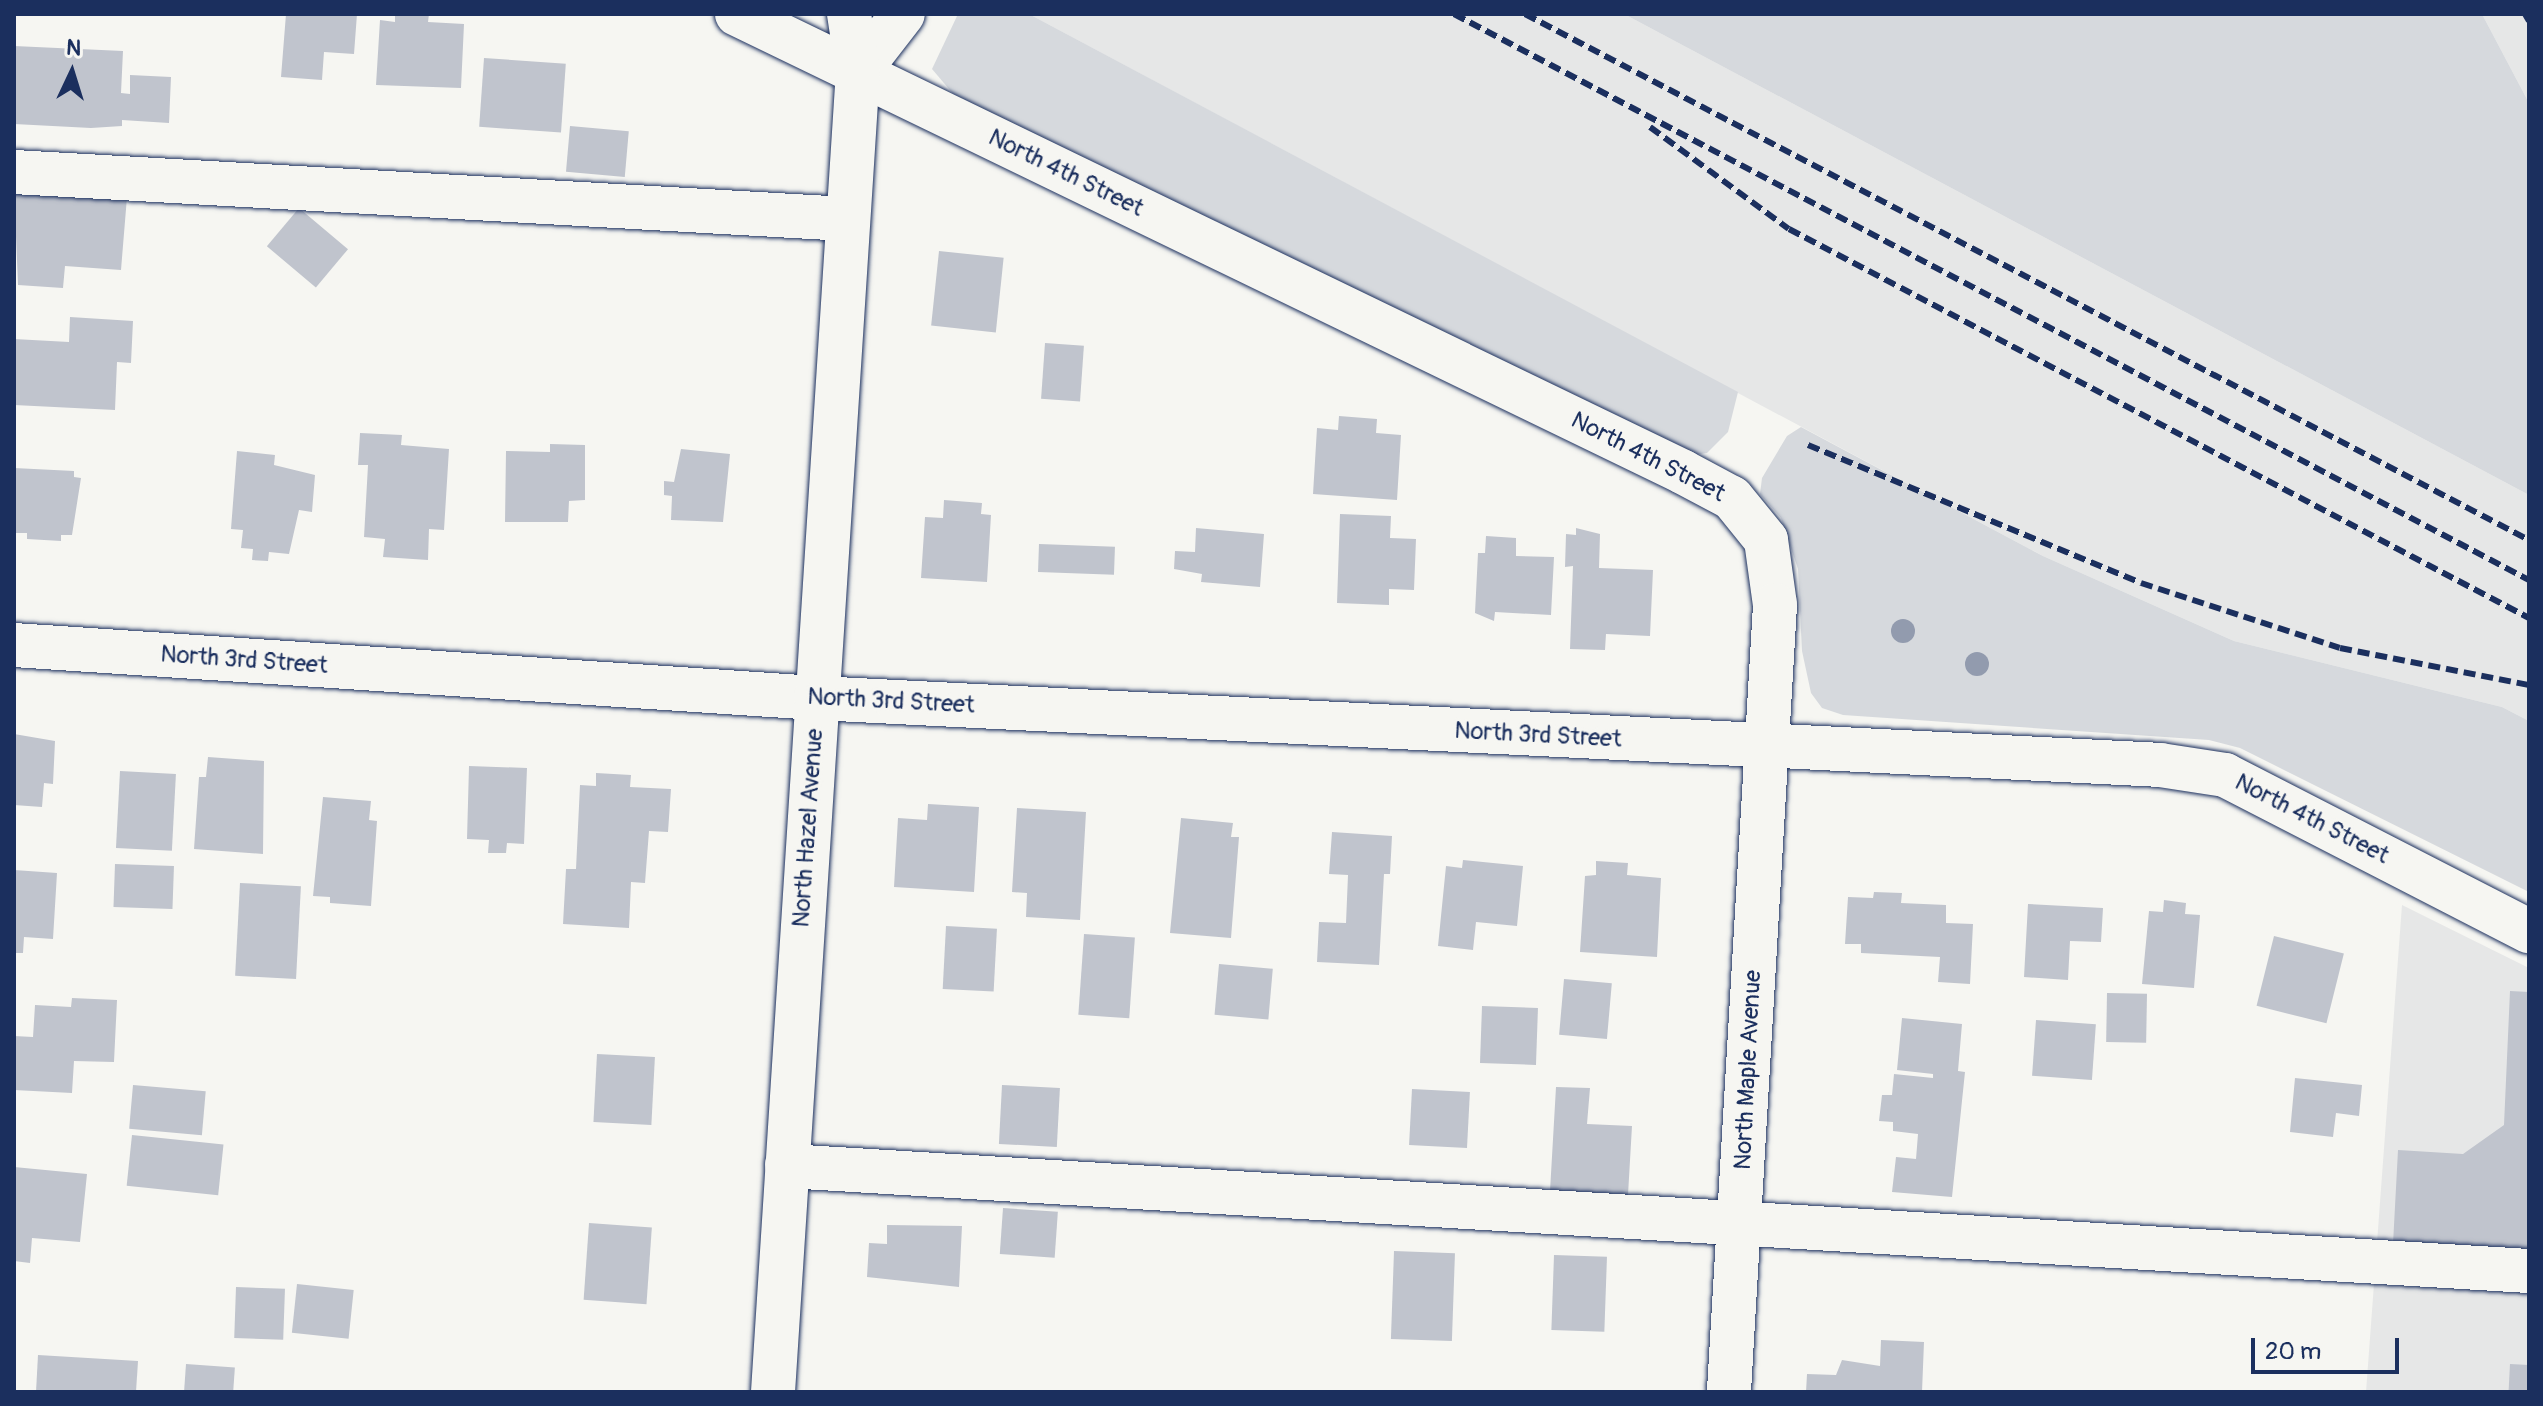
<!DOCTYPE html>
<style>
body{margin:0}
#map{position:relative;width:2543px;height:1406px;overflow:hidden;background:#f6f6f2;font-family:Pangolin,sans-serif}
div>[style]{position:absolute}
.built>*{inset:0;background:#e6e7e7}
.green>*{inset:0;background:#d6d9dd}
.building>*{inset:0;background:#c0c4cd;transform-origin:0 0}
.roads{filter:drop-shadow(0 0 2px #1b2f5e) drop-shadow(0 0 2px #1b2f5e)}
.minor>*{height:44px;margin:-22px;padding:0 22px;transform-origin:22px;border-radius:22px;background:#f6f6f2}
.rail>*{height:6px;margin-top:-3px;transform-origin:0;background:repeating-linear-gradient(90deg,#1b2f5e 0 12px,transparent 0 18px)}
.trees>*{width:24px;height:24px;margin:-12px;border-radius:50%;background:#929bae}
span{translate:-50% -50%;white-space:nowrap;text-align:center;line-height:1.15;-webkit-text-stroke:6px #f6f6f2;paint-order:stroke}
.street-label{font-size:24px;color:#1b2f5e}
.frame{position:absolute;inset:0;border:16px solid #1b2f5e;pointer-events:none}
.north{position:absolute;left:32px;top:32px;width:80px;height:80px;-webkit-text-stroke:6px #f6f6f2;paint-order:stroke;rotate:4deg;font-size:22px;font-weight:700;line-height:32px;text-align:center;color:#1b2f5e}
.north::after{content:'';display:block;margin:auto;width:28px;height:36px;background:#1b2f5e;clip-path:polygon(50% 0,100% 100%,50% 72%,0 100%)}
.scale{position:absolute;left:2251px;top:1338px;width:148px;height:36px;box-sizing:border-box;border:4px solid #1b2f5e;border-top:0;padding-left:10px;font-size:24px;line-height:28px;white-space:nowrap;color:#1b2f5e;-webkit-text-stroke:6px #f6f6f2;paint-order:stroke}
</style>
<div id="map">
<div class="built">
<i style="clip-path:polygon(1029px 14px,1624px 14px,2529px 495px,2529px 721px,2502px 707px,2234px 641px,2043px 556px)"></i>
<i style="clip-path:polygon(2482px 14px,2529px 14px,2529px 103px)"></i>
<i style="clip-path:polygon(2402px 905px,2529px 968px,2529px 1392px,2366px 1392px)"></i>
</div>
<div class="green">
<i style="clip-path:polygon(958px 14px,1029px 14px,1738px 392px,1728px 432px,1707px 453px,1693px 455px,960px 102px,932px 69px)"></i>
<i style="clip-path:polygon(1624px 14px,2482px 14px,2529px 103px,2529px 495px)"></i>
<i style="clip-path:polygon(1801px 427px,2043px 556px,2234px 641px,2502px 707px,2529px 721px,2529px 892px,2240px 748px,2209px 740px,1843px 715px,1822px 708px,1811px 693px,1802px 651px,1798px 569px,1781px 518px,1760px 494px,1762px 478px,1787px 436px)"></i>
</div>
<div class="building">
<i style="clip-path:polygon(286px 14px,357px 14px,354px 54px,324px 52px,322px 80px,281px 77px)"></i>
<i style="clip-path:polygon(395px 14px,429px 14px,428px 22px,464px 24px,461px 88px,376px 85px,380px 20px,395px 22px)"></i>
<i style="clip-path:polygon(14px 46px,123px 51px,121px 93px,130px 94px,130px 75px,171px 77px,169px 123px,122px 120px,122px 126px,91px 128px,14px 124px)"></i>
<i style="left:484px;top:58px;width:82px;height:69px;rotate:4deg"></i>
<i style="left:570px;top:126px;width:59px;height:46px;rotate:5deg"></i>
<i style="clip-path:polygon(14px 188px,127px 197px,121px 270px,65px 266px,63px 288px,18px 285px)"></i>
<i style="left:299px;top:208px;width:64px;height:50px;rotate:40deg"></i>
<i style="left:939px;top:251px;width:65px;height:75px;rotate:6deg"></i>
<i style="clip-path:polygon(70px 317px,133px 321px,131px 363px,117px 362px,115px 410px,14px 405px,14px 339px,69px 342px)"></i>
<i style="left:1045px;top:343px;width:39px;height:56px;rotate:4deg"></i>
<i style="clip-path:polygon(1339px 416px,1377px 419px,1376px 433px,1401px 435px,1397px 500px,1313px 494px,1317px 428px,1338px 430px)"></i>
<i style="clip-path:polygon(360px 433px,402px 435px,401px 445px,449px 449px,444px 530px,429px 529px,428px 560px,383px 557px,385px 539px,364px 537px,368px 465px,358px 465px)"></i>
<i style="clip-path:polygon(550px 444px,585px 445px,585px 500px,569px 501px,568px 522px,505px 522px,506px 451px,550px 452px)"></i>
<i style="clip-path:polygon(681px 449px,730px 454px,723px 522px,671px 520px,672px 496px,664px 495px,664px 481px,674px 482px)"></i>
<i style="clip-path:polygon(237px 451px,275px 455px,274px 465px,315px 475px,312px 512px,299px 510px,289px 554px,269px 552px,268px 561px,252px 560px,253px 549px,241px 548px,243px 530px,231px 529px)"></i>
<i style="clip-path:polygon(14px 468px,74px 471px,74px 477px,81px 478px,72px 535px,61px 535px,61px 541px,27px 539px,27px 533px,14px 533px)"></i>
<i style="clip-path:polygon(944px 500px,982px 503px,981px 514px,991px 515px,987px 582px,921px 578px,925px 517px,943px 518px)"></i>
<i style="clip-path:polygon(1340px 514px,1391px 516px,1390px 538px,1416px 539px,1414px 590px,1389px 589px,1389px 605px,1337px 603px)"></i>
<i style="clip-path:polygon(1196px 528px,1264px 534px,1260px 587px,1201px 582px,1202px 574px,1174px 569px,1175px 551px,1195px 552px)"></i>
<i style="clip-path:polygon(1576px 528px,1600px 534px,1599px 568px,1653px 570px,1650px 636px,1606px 634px,1605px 650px,1570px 649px,1573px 566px,1565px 567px,1566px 534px,1576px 535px)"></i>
<i style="clip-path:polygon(1486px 536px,1516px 538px,1516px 556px,1554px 557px,1551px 615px,1495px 612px,1494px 621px,1475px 613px,1478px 553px,1485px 553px)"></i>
<i style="left:1039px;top:544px;width:76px;height:28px;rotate:2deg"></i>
<i style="clip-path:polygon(14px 734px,55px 741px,53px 784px,44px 783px,42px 807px,14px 805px)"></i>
<i style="clip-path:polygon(208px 757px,264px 761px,263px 854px,194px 849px,199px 777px,206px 777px)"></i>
<i style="clip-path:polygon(469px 766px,527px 768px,524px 844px,507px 843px,506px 853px,488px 853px,489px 840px,467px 839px)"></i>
<i style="left:120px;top:771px;width:56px;height:77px;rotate:3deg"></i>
<i style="clip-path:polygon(596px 773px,631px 775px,630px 787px,671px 789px,668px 832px,649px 831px,645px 883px,631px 882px,629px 928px,563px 924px,566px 869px,576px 869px,580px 785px,596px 786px)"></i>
<i style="clip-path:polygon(323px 797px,371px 801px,369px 820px,377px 821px,371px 906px,330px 903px,330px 897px,313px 896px)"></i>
<i style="clip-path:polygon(928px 804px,979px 807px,974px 892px,894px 887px,898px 818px,927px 820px)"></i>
<i style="clip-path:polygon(1017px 808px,1086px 812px,1080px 920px,1026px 917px,1027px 893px,1012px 892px)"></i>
<i style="clip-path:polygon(1181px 818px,1233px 823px,1231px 837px,1239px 837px,1231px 938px,1170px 933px)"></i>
<i style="clip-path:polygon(1332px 832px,1392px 836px,1390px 874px,1384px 874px,1379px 965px,1317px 962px,1319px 922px,1346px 923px,1348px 875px,1329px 874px)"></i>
<i style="clip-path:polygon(1463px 860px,1523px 866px,1517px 926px,1476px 922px,1473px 950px,1438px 946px,1446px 866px,1462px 868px)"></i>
<i style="clip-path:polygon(1596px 861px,1628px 863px,1627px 875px,1661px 878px,1657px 957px,1580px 952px,1585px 876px,1596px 875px)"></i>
<i style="left:115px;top:864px;width:59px;height:43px;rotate:2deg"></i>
<i style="clip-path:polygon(14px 870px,57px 873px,53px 939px,24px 937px,23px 953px,14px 953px)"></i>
<i style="left:240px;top:883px;width:61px;height:93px;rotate:3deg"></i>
<i style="clip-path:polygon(1874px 892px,1902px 893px,1901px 903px,1946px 905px,1946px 923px,1973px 924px,1970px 984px,1938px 982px,1940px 957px,1861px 953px,1861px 944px,1845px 944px,1848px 897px,1873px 898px)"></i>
<i style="clip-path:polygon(2164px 900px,2186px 903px,2185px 914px,2200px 915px,2194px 988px,2142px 984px,2149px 911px,2163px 912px)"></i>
<i style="clip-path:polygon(2028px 904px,2103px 908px,2101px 942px,2070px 941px,2068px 980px,2024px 977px)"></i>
<i style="left:946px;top:926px;width:51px;height:63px;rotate:3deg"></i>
<i style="left:1084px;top:934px;width:51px;height:81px;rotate:4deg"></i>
<i style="left:2274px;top:936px;width:72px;height:72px;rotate:14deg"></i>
<i style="left:1219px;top:964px;width:54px;height:51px;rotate:5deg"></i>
<i style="left:1564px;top:979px;width:48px;height:56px;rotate:5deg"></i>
<i style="clip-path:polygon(2510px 991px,2529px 992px,2529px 1252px,2393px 1244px,2398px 1150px,2463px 1154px,2504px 1125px)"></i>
<i style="left:2107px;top:993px;width:40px;height:49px;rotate:1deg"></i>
<i style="clip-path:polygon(72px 998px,117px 1000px,114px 1062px,74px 1061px,72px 1093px,14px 1090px,14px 1036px,33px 1037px,35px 1005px,71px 1007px)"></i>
<i style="left:1482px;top:1006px;width:56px;height:57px;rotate:2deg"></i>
<i style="clip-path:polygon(1902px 1018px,1962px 1024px,1958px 1071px,1965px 1072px,1952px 1197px,1892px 1192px,1896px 1157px,1916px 1159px,1918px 1134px,1893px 1131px,1893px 1122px,1879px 1121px,1882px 1095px,1892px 1095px,1894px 1074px,1933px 1078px,1933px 1074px,1897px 1070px)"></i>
<i style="left:2036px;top:1020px;width:60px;height:56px;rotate:4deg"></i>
<i style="left:597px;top:1054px;width:58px;height:68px;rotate:3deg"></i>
<i style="clip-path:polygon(2295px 1078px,2362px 1085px,2359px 1116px,2336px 1113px,2333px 1137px,2290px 1132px)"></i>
<i style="left:133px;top:1085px;width:73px;height:44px;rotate:5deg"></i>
<i style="left:1002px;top:1085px;width:58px;height:59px;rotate:3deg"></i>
<i style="clip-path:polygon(1556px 1087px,1590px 1088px,1587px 1124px,1632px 1126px,1628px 1195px,1550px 1191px)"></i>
<i style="left:1412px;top:1089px;width:58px;height:56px;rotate:3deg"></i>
<i style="left:132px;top:1135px;width:92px;height:51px;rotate:6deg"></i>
<i style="clip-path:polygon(14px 1167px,87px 1174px,80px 1242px,32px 1238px,30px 1263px,14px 1261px)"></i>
<i style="left:1003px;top:1208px;width:55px;height:46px;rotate:4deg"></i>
<i style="left:589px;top:1223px;width:63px;height:77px;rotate:4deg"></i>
<i style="clip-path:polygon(887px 1225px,962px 1226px,959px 1287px,867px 1277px,869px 1243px,887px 1244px)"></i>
<i style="left:1394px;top:1251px;width:61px;height:88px;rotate:2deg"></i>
<i style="left:1554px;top:1255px;width:53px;height:75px;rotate:2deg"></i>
<i style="left:297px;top:1284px;width:57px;height:49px;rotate:6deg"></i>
<i style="left:236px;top:1287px;width:49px;height:51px;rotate:2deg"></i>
<i style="clip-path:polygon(1881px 1340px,1924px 1342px,1922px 1392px,1806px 1392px,1807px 1374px,1836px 1375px,1842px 1360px,1880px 1366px)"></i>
<i style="clip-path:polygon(38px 1355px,138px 1361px,136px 1392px,36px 1392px)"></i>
<i style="left:186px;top:1364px;width:49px;height:28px;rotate:4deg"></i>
<i style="left:2510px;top:1364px;width:19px;height:28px;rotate:3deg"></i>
</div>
<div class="roads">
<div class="minor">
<i style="left:737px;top:14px;width:1051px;rotate:25.83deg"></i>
<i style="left:1683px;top:472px;width:55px;rotate:28deg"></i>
<i style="left:1732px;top:498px;width:54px;rotate:51deg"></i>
<i style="left:1766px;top:540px;width:66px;rotate:82.1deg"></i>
<i style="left:1775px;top:605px;width:788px;rotate:93.35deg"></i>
<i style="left:858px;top:72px;width:73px;rotate:-52.2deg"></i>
<i style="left:14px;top:172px;width:834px;rotate:3.23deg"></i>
<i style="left:14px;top:645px;width:804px;rotate:3.78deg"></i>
<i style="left:816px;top:698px;width:1346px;rotate:2.85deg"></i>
<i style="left:2160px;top:765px;width:66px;rotate:8.7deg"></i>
<i style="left:2225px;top:775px;width:342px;rotate:27.2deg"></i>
<i style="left:787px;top:1166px;width:1745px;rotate:3.45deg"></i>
<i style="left:773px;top:1392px;width:1323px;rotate:-86.32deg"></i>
<i style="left:858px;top:72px;width:59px;rotate:-98.8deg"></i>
</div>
</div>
<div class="rail">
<i style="left:1454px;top:14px;width:1215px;rotate:27.77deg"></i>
<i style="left:1525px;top:14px;width:1133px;rotate:27.65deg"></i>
<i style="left:2525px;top:14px;width:8px;rotate:60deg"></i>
<i style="left:1650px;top:127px;width:172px;rotate:36.3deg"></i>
<i style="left:1789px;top:229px;width:836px;rotate:27.73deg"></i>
<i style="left:1808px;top:445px;width:360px;rotate:22.5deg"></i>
<i style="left:2141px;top:583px;width:209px;rotate:18.1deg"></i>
<i style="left:2340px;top:648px;width:193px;rotate:11.1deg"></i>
</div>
<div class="trees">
<i style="left:1903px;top:631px"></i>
<i style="left:1977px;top:664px"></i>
</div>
<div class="street-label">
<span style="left:1066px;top:173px;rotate:26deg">North 4th Street</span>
<span style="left:1648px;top:457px;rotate:27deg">North 4th Street</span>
<span style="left:244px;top:660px;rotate:4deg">North 3rd Street</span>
<span style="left:891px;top:701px;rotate:3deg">North 3rd Street</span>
<span style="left:1538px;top:735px;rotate:3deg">North 3rd Street</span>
<span style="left:2312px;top:819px;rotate:27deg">North 4th Street</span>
<span style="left:808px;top:828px;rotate:-86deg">North Hazel Avenue</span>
<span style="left:1748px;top:1070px;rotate:-87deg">North Maple Avenue</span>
</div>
<div class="frame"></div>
<div class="north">N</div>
<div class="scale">20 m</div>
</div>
